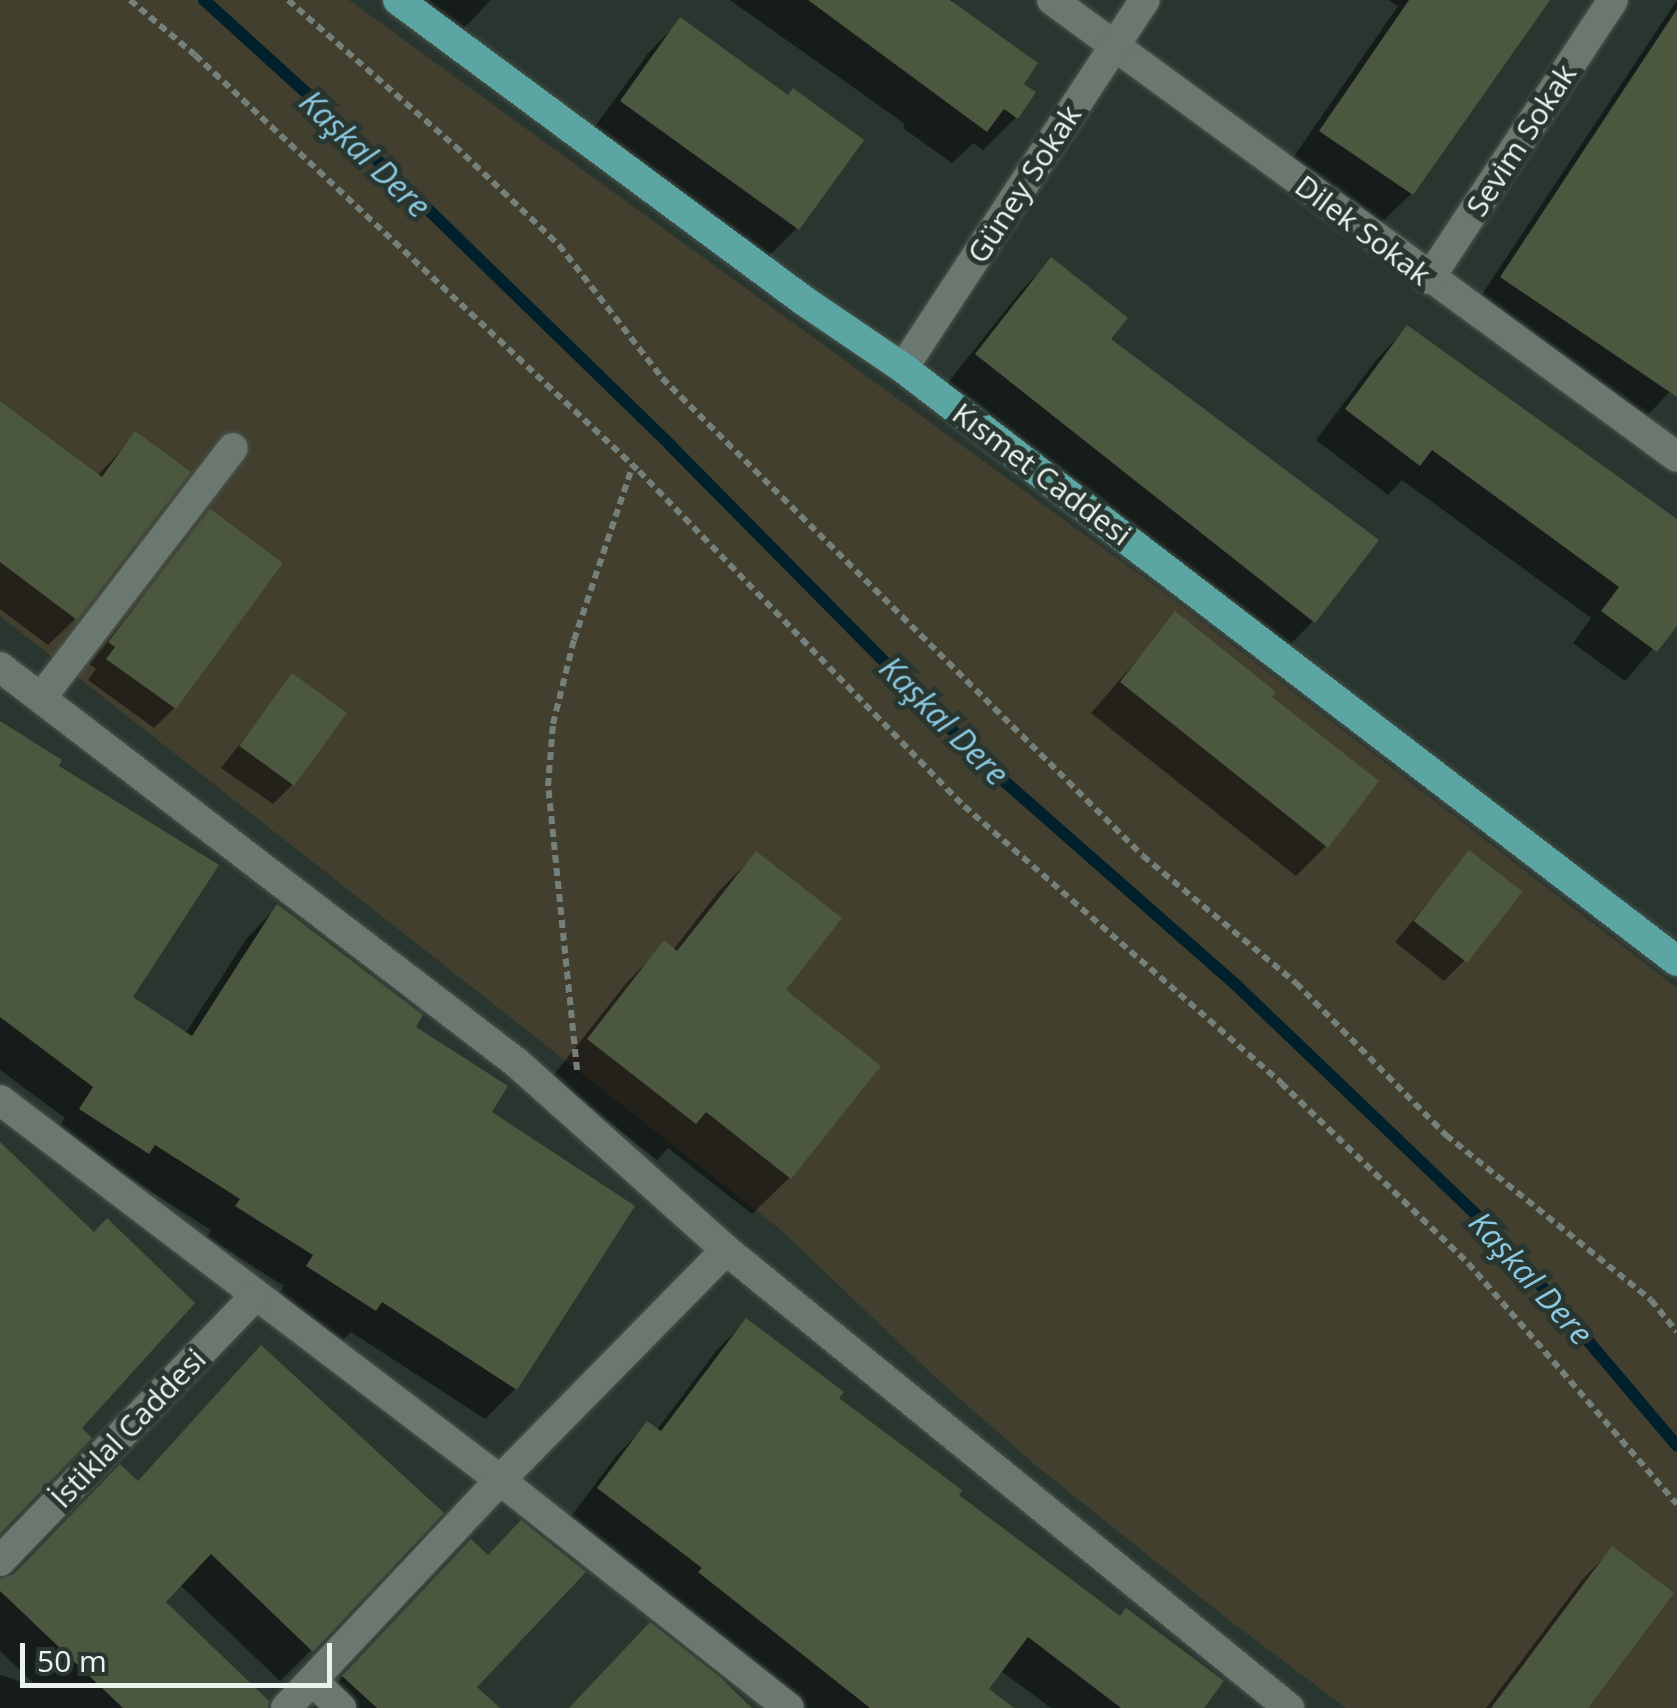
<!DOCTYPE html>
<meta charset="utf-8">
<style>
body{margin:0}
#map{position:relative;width:1677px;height:1708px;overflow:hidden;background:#29362f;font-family:"Open Sans",sans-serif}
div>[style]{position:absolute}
.green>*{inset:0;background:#423f2f}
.shadow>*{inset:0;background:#0007}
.stream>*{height:12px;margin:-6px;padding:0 6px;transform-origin:6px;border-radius:6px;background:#00202c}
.building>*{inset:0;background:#4b583f;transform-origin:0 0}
.path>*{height:6px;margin-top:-3px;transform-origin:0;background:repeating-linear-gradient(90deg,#75807a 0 8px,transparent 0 13px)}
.roads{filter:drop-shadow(0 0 2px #4a554f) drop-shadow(0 0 2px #4a554f)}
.minor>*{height:30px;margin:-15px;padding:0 15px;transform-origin:15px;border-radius:15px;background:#6a7870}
.major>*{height:30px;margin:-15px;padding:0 15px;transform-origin:15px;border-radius:15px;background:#5ba6a2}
span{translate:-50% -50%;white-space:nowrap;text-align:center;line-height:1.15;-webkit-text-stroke:10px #29362f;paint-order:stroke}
.street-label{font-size:30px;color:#ebf3ef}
.water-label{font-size:32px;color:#8bc9e3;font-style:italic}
.scale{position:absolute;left:20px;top:1643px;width:312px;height:45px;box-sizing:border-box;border:5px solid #ebf3ef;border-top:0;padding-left:12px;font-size:30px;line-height:35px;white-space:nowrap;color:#ebf3ef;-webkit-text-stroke:8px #29362f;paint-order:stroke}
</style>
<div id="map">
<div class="green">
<i style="clip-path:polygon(0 0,349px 0,1173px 599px,1677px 988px,1677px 1708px,1346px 1708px,1225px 1617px,1033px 1463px,936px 1378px,782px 1231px,0 616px)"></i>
</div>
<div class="shadow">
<i style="clip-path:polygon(419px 0,491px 0,461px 31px)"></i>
<i style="clip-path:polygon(730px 0,953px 0,951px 4px,1020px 84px,1016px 117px,983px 150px,973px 143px,952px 163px,903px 128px,905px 124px)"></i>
<i style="clip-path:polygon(1388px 0,1546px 0,1411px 194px,1380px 224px,1290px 162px,1398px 6px)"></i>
<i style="clip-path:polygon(1677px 0,1677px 384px,1646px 417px,1477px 302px)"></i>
<i style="clip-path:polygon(680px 21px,797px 228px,767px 258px,591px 132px,650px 51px)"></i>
<i style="clip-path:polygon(1051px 260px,1313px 621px,1283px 652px,946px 385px,1021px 291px)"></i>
<i style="clip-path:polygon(1407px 328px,1677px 519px,1677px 621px,1625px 681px,1573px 643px,1591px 618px,1402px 480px,1388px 495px,1316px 440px,1377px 359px)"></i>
<i style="clip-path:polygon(0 404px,97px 476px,135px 435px,76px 618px,48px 645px,0 609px)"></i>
<i style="clip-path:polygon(210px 512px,280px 564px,174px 708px,154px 728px,88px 680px,96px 669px,89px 664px)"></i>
<i style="clip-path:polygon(1176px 615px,1268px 698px,1326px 846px,1296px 876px,1091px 713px)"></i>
<i style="clip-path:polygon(292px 677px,293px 784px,273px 804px,221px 768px)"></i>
<i style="clip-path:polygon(0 721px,59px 761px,55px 766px,129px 998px,185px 1034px,247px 938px,277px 907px,412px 1027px,488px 1113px,631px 1207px,515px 1389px,485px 1419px,351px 1332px,343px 1340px,277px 1297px,284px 1286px,207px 1237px,211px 1230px,125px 1175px,116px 1183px,50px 1141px,65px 1118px,0 1070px)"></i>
<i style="clip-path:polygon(1469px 853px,1464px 961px,1444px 981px,1395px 942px)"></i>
<i style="clip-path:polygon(756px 854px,782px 990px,877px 1066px,789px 1178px,752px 1214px,668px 1148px,657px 1160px,552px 1077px,628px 981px,665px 944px,673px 950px,719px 891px)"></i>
<i style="clip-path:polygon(746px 1321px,955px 1495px,1201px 1708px,1051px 1708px,1000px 1670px,986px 1689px,1010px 1708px,800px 1708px,569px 1519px,617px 1455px,647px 1425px,656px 1431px,716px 1351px)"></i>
<i style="clip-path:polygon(261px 1348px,311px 1650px,280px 1681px,179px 1584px,163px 1602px,268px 1708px,0 1708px,0 1675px,38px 1687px,0 1651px,0 1581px,12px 1577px,136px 1483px)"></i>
<i style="clip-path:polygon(1612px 1549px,1585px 1708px,1486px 1708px,1582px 1580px)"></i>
<i style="clip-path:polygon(440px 1573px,473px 1687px,496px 1708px,313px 1708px)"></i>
</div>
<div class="stream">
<i style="left:204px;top:0;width:173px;rotate:42.2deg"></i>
<i style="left:332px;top:116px;width:472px;rotate:44.2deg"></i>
<i style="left:670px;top:445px;width:463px;rotate:45.3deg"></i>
<i style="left:996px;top:774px;width:320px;rotate:41.3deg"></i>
<i style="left:1236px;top:985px;width:364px;rotate:43.7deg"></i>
<i style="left:1499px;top:1236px;width:275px;rotate:49.7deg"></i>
</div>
<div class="building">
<i style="clip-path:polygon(808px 0,950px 0,1038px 63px,1024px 84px,1036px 92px,1018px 119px,1004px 109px,987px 132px)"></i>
<i style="clip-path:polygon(1409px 0,1550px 0,1413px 195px,1319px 131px)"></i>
<i style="clip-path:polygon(1677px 9px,1677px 397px,1500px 277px)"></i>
<i style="clip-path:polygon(680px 17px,788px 95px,793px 88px,864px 140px,799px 230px,620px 101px)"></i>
<i style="clip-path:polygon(1051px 257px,1128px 318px,1111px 339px,1379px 540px,1315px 623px,975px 354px)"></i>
<i style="clip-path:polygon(1407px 325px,1677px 519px,1677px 626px,1657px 652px,1601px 611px,1619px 587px,1432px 450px,1420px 466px,1345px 409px)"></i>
<i style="clip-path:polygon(0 401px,102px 477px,135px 431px,191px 472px,77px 620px,0 562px)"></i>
<i style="clip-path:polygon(210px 509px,283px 563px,176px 709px,106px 659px,115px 647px,108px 642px)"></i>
<i style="clip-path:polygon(1175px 611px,1276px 692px,1272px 697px,1379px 781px,1328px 848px,1120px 682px)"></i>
<i style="left:292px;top:673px;width:68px;height:90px;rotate:36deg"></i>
<i style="clip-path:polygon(0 721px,62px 760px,59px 766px,219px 865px,133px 997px,192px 1036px,277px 904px,423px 1015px,416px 1027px,508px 1086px,492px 1112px,635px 1206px,517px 1390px,382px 1302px,376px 1311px,306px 1266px,313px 1255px,235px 1206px,240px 1199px,155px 1145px,149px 1154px,79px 1109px,93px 1087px,0 1017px)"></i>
<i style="left:1469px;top:850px;width:68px;height:90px;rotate:38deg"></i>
<i style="clip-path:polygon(756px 851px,842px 918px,786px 990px,881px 1066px,791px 1179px,706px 1112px,696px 1124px,587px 1039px,664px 940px,677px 951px)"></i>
<i style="clip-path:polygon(0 1142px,94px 1232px,107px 1218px,195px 1303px,82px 1428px,92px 1438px,0 1534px)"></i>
<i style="clip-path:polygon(746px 1318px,844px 1392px,839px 1398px,962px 1490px,959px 1495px,1120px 1616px,1126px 1608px,1224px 1681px,1204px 1708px,1121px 1708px,1028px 1637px,989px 1689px,1014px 1708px,870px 1708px,698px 1572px,702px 1568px,597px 1488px,647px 1421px,661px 1431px)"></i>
<i style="clip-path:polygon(261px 1345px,444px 1513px,313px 1652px,211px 1554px,166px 1602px,269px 1701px,268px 1708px,123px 1708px,0 1591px,0 1579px,14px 1574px,120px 1464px,138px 1481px)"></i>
<i style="clip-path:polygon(521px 1520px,586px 1572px,477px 1687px,500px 1708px,377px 1708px,342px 1676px,471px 1539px,488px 1555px)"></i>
<i style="clip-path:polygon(1612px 1546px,1674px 1593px,1588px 1708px,1491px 1708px)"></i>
<i style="clip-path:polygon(650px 1622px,720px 1677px,752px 1708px,569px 1708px)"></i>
</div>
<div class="path">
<i style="left:130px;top:0;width:85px;rotate:40.2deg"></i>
<i style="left:195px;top:55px;width:608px;rotate:43.14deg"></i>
<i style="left:639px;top:471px;width:467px;rotate:45.9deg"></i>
<i style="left:964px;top:806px;width:421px;rotate:41.1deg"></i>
<i style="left:1281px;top:1083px;width:260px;rotate:43.9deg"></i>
<i style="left:1468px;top:1263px;width:319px;rotate:49.1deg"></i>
<i style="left:288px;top:0;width:222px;rotate:41.2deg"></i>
<i style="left:455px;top:146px;width:144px;rotate:43.6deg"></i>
<i style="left:559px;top:245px;width:168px;rotate:52.2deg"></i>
<i style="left:662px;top:378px;width:678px;rotate:44.82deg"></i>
<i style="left:1143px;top:856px;width:199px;rotate:39.7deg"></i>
<i style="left:1296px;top:983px;width:214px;rotate:45.4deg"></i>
<i style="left:1446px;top:1135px;width:263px;rotate:38.8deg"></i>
<i style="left:1651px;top:1300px;width:41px;rotate:50.9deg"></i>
<i style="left:577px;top:1070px;width:285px;rotate:-95.8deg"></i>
<i style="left:548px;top:786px;width:62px;rotate:-85.4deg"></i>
<i style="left:553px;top:724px;width:87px;rotate:-76deg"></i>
<i style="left:574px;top:640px;width:185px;rotate:-71.4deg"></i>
</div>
<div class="roads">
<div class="minor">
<i style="left:1052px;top:0;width:774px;rotate:36.17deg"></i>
<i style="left:1429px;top:279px;width:334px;rotate:-56.6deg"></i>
<i style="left:903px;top:368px;width:440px;rotate:-56.7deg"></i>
<i style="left:0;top:667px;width:651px;rotate:37.45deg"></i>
<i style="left:517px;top:1063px;width:280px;rotate:41.8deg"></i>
<i style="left:726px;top:1250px;width:726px;rotate:39.13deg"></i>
<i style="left:41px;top:698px;width:315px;rotate:-52.5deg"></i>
<i style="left:0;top:1100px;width:628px;rotate:37.23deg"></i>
<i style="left:500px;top:1480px;width:368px;rotate:38.3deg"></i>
<i style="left:0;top:1561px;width:369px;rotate:-46.1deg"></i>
<i style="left:313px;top:1681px;width:39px;rotate:44deg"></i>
<i style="left:286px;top:1708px;width:313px;rotate:-46.8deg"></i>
<i style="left:500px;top:1480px;width:322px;rotate:-45.5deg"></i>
</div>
<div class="major">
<i style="left:398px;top:0;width:504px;rotate:36.53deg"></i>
<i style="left:803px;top:300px;width:121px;rotate:34.2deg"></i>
<i style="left:903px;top:368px;width:975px;rotate:37.46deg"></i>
</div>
</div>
<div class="street-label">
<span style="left:1521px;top:140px;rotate:-57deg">Sevim Sokak</span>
<span style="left:1024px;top:184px;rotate:-57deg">Güney Sokak</span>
<span style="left:1363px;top:230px;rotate:37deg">Dilek Sokak</span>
<span style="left:1042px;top:474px;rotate:37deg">Kısmet Caddesi</span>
<span style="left:128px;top:1428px;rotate:-46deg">İstiklal Caddesi</span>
</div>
<div class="water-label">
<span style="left:365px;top:154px;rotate:44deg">Kaşkal Dere</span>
<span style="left:944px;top:721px;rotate:45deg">Kaşkal Dere</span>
<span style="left:1531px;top:1278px;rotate:48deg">Kaşkal Dere</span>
</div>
<div class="scale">50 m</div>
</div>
